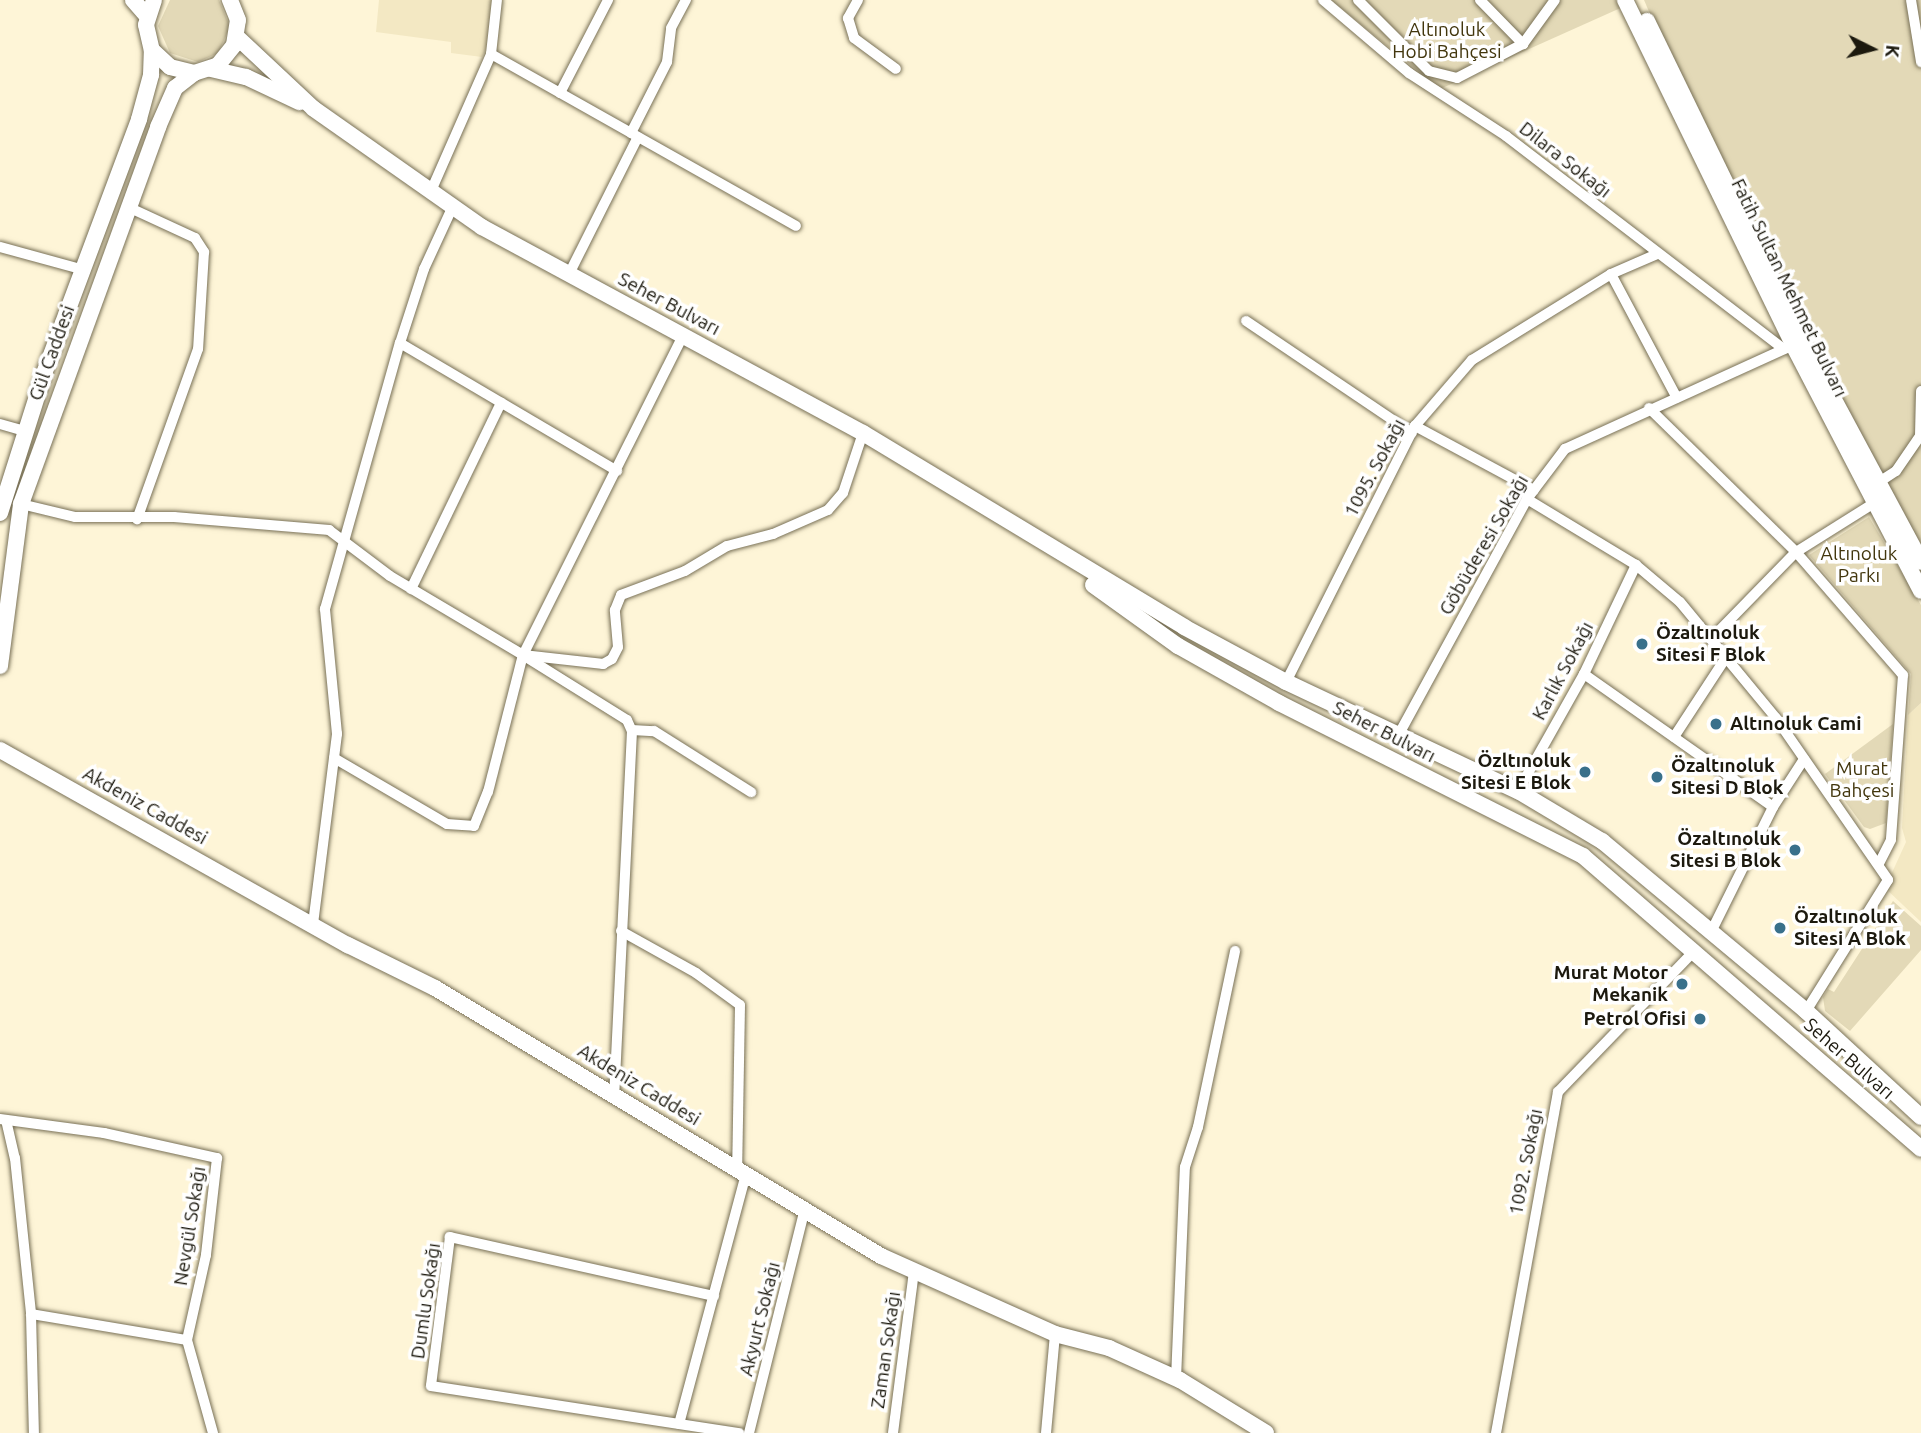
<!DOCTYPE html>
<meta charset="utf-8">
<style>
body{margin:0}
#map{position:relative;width:1921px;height:1433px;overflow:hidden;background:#fef5d7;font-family:Ubuntu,sans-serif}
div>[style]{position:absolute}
.built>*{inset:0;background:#f3e8c3}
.green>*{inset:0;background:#e3d9b7}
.roads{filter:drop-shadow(0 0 2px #787056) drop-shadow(0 0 2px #787056)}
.street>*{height:10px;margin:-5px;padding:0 5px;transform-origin:5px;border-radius:5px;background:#fff}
.secondary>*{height:16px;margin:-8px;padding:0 8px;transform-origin:8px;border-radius:8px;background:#fff}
.dots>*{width:19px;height:19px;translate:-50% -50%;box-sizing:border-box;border:4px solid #fff;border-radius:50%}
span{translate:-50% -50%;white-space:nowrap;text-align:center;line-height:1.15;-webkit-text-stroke:7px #fff;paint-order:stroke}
.park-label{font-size:19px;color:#42360d}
.street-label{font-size:19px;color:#1c190e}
.poi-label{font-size:19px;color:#1c190e;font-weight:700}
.left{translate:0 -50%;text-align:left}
.right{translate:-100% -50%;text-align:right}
.north{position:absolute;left:1837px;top:14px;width:70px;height:70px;-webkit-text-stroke:5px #fff;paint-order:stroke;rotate:96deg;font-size:19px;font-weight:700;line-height:28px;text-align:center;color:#1c190e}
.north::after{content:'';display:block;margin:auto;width:24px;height:32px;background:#1c190e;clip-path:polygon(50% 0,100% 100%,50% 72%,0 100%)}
</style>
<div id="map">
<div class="built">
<i style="clip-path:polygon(379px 0,493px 0,488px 45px,482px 57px,451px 53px,451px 42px,376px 32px)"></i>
<i style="clip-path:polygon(1921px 703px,1921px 922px,1885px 888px,1906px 842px,1902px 828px,1908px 715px)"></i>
</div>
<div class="green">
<i style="clip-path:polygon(170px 0,219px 0,230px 27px,218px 53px,198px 62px,170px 53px,158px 26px)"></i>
<i style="clip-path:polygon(1331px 0,1622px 0,1625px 6px,1440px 89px)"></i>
<i style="clip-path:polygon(1644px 0,1921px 0,1921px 564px,1679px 81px)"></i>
<i style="clip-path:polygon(1869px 517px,1921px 605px,1921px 703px,1908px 715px,1911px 674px,1809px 555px)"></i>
<i style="clip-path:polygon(1893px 724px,1886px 823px,1870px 829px,1864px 827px,1825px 774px)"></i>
<i style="clip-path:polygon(1893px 901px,1921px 926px,1921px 950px,1850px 1031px,1825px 1011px,1823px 997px,1828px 989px,1834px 992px)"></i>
</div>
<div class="roads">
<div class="street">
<i style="left:858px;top:0;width:21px;rotate:119deg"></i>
<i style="left:848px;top:18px;width:21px;rotate:73deg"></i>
<i style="left:854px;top:38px;width:52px;rotate:36.4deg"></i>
<i style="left:1323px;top:0;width:113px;rotate:40.3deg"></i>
<i style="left:1409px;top:73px;width:116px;rotate:33deg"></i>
<i style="left:1506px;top:136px;width:350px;rotate:37.5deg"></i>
<i style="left:1358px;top:0;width:100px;rotate:45deg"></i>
<i style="left:1429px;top:71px;width:29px;rotate:14deg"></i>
<i style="left:1457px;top:78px;width:74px;rotate:-27.3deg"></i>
<i style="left:1523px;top:44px;width:54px;rotate:-54deg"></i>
<i style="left:1480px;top:0;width:62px;rotate:45.7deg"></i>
<i style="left:1911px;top:0;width:63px;rotate:80.8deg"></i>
<i style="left:491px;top:54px;width:350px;rotate:29.4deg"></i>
<i style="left:560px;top:93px;width:105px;rotate:-62.7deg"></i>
<i style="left:631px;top:133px;width:80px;rotate:-63.1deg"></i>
<i style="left:667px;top:62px;width:34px;rotate:-83deg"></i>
<i style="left:671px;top:28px;width:32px;rotate:-62deg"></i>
<i style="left:431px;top:191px;width:150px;rotate:-66.3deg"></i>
<i style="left:491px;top:54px;width:54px;rotate:-83.7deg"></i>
<i style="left:128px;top:207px;width:74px;rotate:24.8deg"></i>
<i style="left:195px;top:238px;width:17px;rotate:57deg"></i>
<i style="left:204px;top:252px;width:97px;rotate:93.5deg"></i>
<i style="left:198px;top:349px;width:181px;rotate:109.7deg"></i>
<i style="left:0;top:247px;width:87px;rotate:15.3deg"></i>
<i style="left:569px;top:274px;width:153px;rotate:-63.3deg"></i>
<i style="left:1611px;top:274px;width:140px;rotate:62deg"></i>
<i style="left:1246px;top:321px;width:200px;rotate:34deg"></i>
<i style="left:400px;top:343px;width:78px;rotate:-72deg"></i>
<i style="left:424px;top:269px;width:69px;rotate:-65.3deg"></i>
<i style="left:1649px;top:408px;width:206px;rotate:44.4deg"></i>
<i style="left:1796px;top:552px;width:163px;rotate:49deg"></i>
<i style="left:1903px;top:675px;width:165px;rotate:94.2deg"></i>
<i style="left:1891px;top:840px;width:27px;rotate:117deg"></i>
<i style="left:0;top:424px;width:26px;rotate:16deg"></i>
<i style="left:1415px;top:426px;width:135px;rotate:28.3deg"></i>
<i style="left:1879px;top:482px;width:20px;rotate:-33deg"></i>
<i style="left:1896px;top:471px;width:42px;rotate:-55.6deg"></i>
<i style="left:1920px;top:436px;width:45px;rotate:-88.7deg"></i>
<i style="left:1527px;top:499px;width:127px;rotate:31.2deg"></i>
<i style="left:1636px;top:565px;width:57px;rotate:40.1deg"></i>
<i style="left:1680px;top:602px;width:151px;rotate:50.4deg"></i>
<i style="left:1776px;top:718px;width:197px;rotate:55.3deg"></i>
<i style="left:1888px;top:880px;width:155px;rotate:122deg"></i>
<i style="left:21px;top:504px;width:56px;rotate:13.5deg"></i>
<i style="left:75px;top:517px;width:99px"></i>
<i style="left:174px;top:517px;width:156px;rotate:4.8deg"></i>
<i style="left:329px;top:530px;width:76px;rotate:37deg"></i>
<i style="left:390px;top:576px;width:155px;rotate:30.7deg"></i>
<i style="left:523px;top:655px;width:81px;rotate:6.4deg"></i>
<i style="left:603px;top:664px;width:10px;rotate:-29deg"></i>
<i style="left:612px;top:659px;width:13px;rotate:-63deg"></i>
<i style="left:618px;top:647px;width:37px;rotate:-95deg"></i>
<i style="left:615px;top:610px;width:16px;rotate:-68deg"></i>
<i style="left:621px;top:595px;width:68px;rotate:-20.6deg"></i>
<i style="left:685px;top:571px;width:49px;rotate:-30.8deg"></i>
<i style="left:727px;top:546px;width:48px;rotate:-14.6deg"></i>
<i style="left:773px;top:534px;width:60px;rotate:-23.6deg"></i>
<i style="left:828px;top:510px;width:23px;rotate:-49deg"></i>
<i style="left:843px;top:493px;width:63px;rotate:-71.6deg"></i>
<i style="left:411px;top:589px;width:207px;rotate:-64.2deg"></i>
<i style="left:1713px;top:637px;width:119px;rotate:-45.7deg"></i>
<i style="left:1796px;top:552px;width:92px;rotate:-32.1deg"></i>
<i style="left:526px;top:657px;width:119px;rotate:32deg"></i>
<i style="left:627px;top:720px;width:12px;rotate:66deg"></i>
<i style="left:632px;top:731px;width:363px;rotate:92.8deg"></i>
<i style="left:1584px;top:674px;width:231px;rotate:35.1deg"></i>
<i style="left:1286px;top:682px;width:287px;rotate:-63.3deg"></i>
<i style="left:1415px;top:426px;width:87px;rotate:-49.2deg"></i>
<i style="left:1472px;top:360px;width:163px;rotate:-31.7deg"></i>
<i style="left:1611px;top:274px;width:50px;rotate:-23.5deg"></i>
<i style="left:632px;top:730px;width:22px;rotate:3deg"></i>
<i style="left:654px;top:731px;width:115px;rotate:32.2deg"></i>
<i style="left:1399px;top:734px;width:268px;rotate:-61.4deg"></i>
<i style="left:1527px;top:499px;width:63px;rotate:-52.8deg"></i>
<i style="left:1565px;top:449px;width:251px;rotate:-24.5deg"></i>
<i style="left:1674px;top:737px;width:97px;rotate:-56.8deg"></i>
<i style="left:334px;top:758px;width:131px;rotate:30.3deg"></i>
<i style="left:447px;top:824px;width:27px;rotate:4deg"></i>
<i style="left:474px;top:826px;width:37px;rotate:-68deg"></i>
<i style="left:488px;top:792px;width:141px;rotate:-75.7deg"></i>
<i style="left:523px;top:655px;width:358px;rotate:-63.4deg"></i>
<i style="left:1518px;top:791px;width:134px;rotate:-60.6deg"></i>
<i style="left:1584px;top:674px;width:121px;rotate:-64.5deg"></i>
<i style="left:313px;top:924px;width:192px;rotate:-82.8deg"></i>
<i style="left:337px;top:734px;width:126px;rotate:-95.5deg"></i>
<i style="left:325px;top:609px;width:276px;rotate:-74.3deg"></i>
<i style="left:400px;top:343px;width:252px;rotate:30.5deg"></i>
<i style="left:1712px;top:930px;width:137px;rotate:-63.6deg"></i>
<i style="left:1773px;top:807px;width:57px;rotate:-57.1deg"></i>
<i style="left:621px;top:931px;width:86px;rotate:29.2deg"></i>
<i style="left:696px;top:973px;width:54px;rotate:36deg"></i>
<i style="left:740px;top:1005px;width:167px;rotate:91deg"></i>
<i style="left:0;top:1119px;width:105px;rotate:7.7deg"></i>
<i style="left:104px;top:1133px;width:116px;rotate:12.5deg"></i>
<i style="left:217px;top:1158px;width:98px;rotate:96.5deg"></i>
<i style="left:206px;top:1255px;width:87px;rotate:102.6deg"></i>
<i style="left:187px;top:1340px;width:97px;rotate:74.4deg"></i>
<i style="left:6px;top:1120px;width:39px;rotate:77deg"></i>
<i style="left:15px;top:1158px;width:157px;rotate:84.1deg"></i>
<i style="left:31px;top:1314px;width:119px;rotate:88.6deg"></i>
<i style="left:714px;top:1296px;width:271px;rotate:-167.4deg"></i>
<i style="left:450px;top:1237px;width:150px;rotate:97.3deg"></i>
<i style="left:431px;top:1386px;width:312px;rotate:8.7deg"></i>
<i style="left:31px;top:1314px;width:158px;rotate:9.5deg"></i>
<i style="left:1176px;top:1379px;width:212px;rotate:-87.6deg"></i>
<i style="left:1185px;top:1167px;width:42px;rotate:-72deg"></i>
<i style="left:1198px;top:1127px;width:180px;rotate:-78.1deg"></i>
<i style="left:679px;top:1424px;width:255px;rotate:-75deg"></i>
<i style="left:749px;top:1433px;width:227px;rotate:-76deg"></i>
<i style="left:893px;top:1433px;width:162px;rotate:-82.6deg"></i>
<i style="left:1046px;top:1433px;width:99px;rotate:-84.8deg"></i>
<i style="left:1496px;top:1433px;width:347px;rotate:-79.7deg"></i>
<i style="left:1558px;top:1092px;width:197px;rotate:-46deg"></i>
</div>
<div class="secondary">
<i style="left:133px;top:0;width:21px;rotate:49deg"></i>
<i style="left:154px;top:0;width:26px;rotate:108deg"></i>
<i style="left:146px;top:25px;width:26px;rotate:77deg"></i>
<i style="left:152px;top:50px;width:25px;rotate:43deg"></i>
<i style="left:170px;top:67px;width:25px;rotate:14deg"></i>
<i style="left:194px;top:73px;width:25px;rotate:-18deg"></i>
<i style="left:218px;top:65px;width:26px;rotate:-51deg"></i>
<i style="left:234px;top:45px;width:25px;rotate:-81deg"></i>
<i style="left:238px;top:20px;width:22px;rotate:-112deg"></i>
<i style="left:1625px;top:0;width:384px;rotate:64deg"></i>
<i style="left:1793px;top:345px;width:277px;rotate:62.5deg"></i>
<i style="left:1647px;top:21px;width:352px;rotate:64.1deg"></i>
<i style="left:1801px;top:338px;width:254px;rotate:61.8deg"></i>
<i style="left:237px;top:37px;width:105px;rotate:43.1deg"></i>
<i style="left:314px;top:109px;width:205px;rotate:35.1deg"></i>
<i style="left:482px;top:227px;width:433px;rotate:28.4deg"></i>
<i style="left:863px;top:433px;width:375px;rotate:31.1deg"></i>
<i style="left:1184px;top:627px;width:116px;rotate:28.3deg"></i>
<i style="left:1286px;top:682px;width:256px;rotate:25.2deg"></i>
<i style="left:1518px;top:791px;width:98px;rotate:30.8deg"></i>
<i style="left:1602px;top:841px;width:266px;rotate:39.8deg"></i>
<i style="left:1806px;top:1011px;width:156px;rotate:42.7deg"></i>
<i style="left:211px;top:69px;width:36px;rotate:13deg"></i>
<i style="left:246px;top:77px;width:59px;rotate:25.3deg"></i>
<i style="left:0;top:513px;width:149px;rotate:-72.4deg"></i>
<i style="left:45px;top:371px;width:269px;rotate:-69.5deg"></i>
<i style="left:139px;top:119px;width:46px;rotate:-74.7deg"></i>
<i style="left:151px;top:75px;width:25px;rotate:-88deg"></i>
<i style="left:1093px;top:585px;width:105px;rotate:35.7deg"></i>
<i style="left:1178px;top:646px;width:116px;rotate:29.4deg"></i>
<i style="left:1279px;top:703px;width:340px;rotate:26.7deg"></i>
<i style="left:1583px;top:856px;width:447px;rotate:40.9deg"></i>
<i style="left:0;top:666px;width:163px;rotate:-82.6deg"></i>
<i style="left:21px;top:504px;width:401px;rotate:-70deg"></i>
<i style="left:158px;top:127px;width:43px;rotate:-66.4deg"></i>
<i style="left:175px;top:88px;width:24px;rotate:-38deg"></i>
<i style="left:0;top:750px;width:399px;rotate:29.3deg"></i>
<i style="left:348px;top:945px;width:97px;rotate:26.3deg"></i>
<i style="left:435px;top:988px;width:520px;rotate:31deg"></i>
<i style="left:881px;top:1256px;width:191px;rotate:24.1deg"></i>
<i style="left:1055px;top:1334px;width:56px;rotate:14.5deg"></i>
<i style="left:1109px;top:1348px;width:78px;rotate:24.3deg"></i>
<i style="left:1180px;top:1380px;width:101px;rotate:31.6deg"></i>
</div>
</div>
<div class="dots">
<i style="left:1642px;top:644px;background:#39708b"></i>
<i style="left:1716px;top:724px;background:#39708b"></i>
<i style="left:1585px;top:772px;background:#39708b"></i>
<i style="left:1657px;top:777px;background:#39708b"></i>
<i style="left:1795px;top:850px;background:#39708b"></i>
<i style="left:1780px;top:928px;background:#39708b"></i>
<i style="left:1682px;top:984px;background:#39708b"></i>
<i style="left:1700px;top:1019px;background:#39708b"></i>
</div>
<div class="park-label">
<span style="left:1447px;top:41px">Altınoluk<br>Hobi Bahçesi</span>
<span style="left:1859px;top:565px">Altınoluk<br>Parkı</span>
<span style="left:1862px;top:780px">Murat<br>Bahçesi</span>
</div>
<div class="street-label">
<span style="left:1565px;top:160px;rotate:38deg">Dilara Sokağı</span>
<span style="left:1789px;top:288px;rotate:64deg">Fatih Sultan Mehmet Bulvarı</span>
<span style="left:669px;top:304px;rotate:28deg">Seher Bulvarı</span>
<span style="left:52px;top:353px;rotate:-70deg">Gül Caddesi</span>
<span style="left:1375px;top:468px;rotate:-62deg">1095. Sokağı</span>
<span style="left:1484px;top:545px;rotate:-60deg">Göbüderesi Sokağı</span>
<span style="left:1563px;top:671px;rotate:-62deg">Karlık Sokağı</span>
<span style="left:1384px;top:732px;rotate:27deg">Seher Bulvarı</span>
<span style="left:145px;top:806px;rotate:29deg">Akdeniz Caddesi</span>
<span style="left:1849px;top:1059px;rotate:41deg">Seher Bulvarı</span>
<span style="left:639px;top:1085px;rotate:31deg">Akdeniz Caddesi</span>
<span style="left:1526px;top:1162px;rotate:-79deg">1092. Sokağı</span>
<span style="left:190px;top:1226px;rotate:-81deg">Nevgül Sokağı</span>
<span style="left:426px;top:1301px;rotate:-82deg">Dumlu Sokağı</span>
<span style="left:760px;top:1319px;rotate:-76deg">Akyurt Sokağı</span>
<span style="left:886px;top:1350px;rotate:-82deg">Zaman Sokağı</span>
</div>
<div class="poi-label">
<span class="left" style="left:1656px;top:644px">Özaltınoluk<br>Sitesi F Blok</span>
<span class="left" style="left:1730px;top:724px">Altınoluk Cami</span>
<span class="right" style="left:1571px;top:772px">Özltınoluk<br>Sitesi E Blok</span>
<span class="left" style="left:1671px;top:777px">Özaltınoluk<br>Sitesi D Blok</span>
<span class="right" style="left:1781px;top:850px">Özaltınoluk<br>Sitesi B Blok</span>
<span class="left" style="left:1794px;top:928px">Özaltınoluk<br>Sitesi A Blok</span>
<span class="right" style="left:1668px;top:984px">Murat Motor<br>Mekanik</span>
<span class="right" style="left:1686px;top:1019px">Petrol Ofisi</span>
</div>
<div class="north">K</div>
</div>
